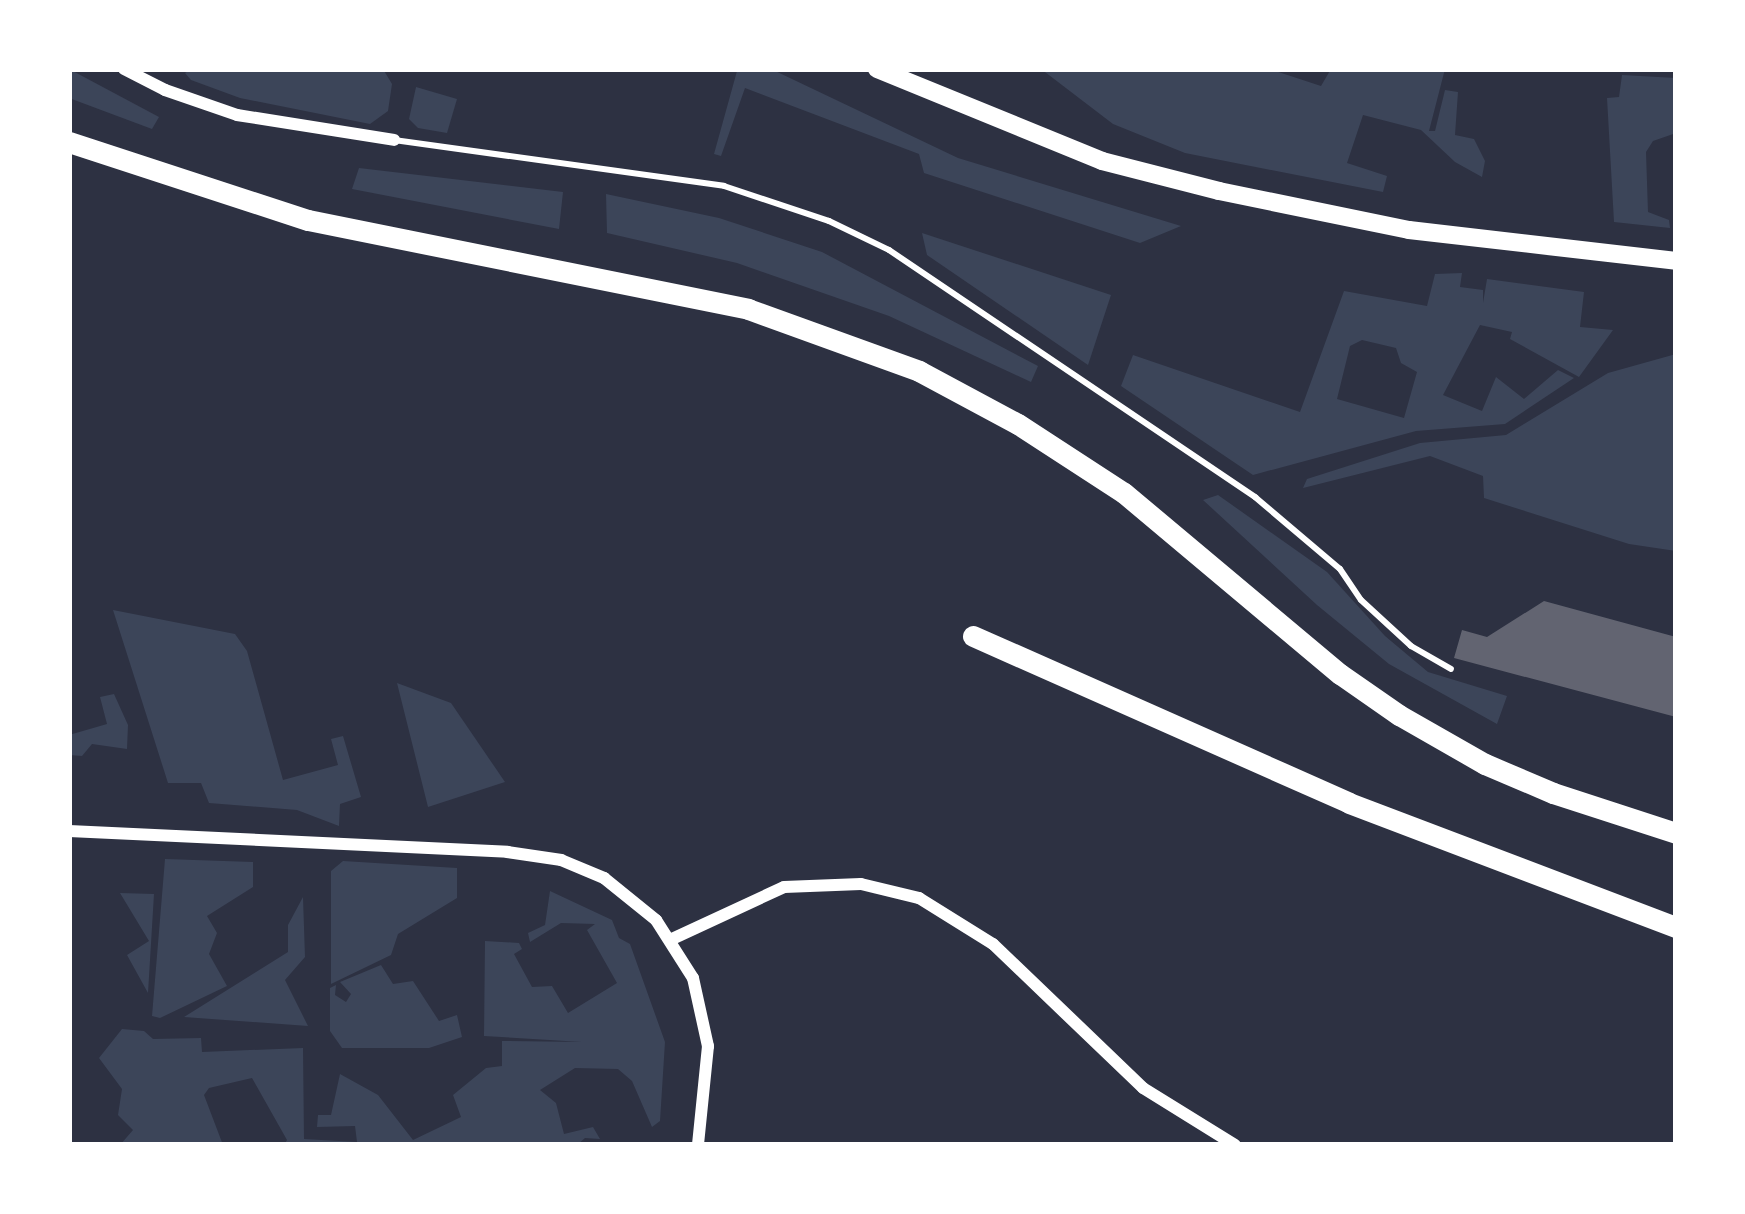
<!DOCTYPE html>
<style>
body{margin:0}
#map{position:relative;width:1745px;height:1214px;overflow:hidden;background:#2d3142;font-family:"Archivo Narrow",sans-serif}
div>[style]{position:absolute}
.green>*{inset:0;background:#3c4559}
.building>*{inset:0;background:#626471}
.service>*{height:6px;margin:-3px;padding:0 3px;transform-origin:3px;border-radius:3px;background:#fff}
.minor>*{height:12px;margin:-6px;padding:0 6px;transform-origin:6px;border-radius:6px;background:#fff}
.secondary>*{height:18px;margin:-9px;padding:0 9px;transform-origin:9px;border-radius:9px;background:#fff}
.trunk>*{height:21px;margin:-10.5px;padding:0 10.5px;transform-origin:10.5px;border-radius:10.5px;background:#fff}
span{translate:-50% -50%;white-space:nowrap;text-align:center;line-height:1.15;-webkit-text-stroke:9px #fff;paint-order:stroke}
.frame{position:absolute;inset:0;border:72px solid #fff;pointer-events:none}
</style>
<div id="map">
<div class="green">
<i style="clip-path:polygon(69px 69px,159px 117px,152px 129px,69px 98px)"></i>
<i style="clip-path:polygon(192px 69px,383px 69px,392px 84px,388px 111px,370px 124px,240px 98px,191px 80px,185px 73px)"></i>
<i style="clip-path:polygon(733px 69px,771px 69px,958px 158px,1181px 226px,1140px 243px,924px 173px,919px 154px,745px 88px,721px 156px,714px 154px,737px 71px)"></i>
<i style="clip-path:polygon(1041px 69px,1269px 69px,1321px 86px,1331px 69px,1445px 69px,1429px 131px,1435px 131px,1445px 90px,1458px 92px,1455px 135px,1474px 139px,1485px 161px,1482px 177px,1455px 162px,1421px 130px,1363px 115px,1347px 163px,1387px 176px,1383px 192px,1185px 153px,1113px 124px)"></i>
<i style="clip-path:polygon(1622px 75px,1676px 78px,1676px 133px,1653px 141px,1646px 152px,1648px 212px,1669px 220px,1670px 228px,1614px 222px,1607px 98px,1619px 97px)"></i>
<i style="clip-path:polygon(416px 87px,457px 99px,447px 133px,418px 128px,409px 119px)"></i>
<i style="clip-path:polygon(359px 168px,563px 192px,559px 229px,352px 189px)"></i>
<i style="clip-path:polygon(606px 194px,719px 218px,822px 252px,1038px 366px,1031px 382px,889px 316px,737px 263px,607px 233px)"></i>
<i style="clip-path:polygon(922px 233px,1111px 295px,1088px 365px,927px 255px)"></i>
<i style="clip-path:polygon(evenodd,1462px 273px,1460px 287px,1483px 290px,1483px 303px,1487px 279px,1584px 292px,1580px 327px,1613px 330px,1579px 377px,1510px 339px,1512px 332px,1480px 325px,1443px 395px,1482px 411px,1496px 377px,1524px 399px,1558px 370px,1574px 378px,1505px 424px,1416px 431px,1253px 475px,1121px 386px,1133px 355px,1300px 412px,1344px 291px,1427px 306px,1435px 274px,1462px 273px,1362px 340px,1396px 348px,1401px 363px,1417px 372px,1404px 418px,1337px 399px,1350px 346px,1362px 340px)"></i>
<i style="clip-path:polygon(1676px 354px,1676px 551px,1629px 544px,1484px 498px,1483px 476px,1430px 456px,1303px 488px,1307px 479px,1420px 443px,1506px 435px,1608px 373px)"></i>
<i style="clip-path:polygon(1218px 495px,1327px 572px,1385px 636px,1428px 672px,1507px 696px,1497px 724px,1389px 664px,1317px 605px,1203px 500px)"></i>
<i style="clip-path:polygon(113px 610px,235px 634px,247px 651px,283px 780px,338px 765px,331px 739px,343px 736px,361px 797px,340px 804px,339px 826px,297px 810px,209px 803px,201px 783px,168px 783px)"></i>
<i style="clip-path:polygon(397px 683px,451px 703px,505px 782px,428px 807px)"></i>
<i style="clip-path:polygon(114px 694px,128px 725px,127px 749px,92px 744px,82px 756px,69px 755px,69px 735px,107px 724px,100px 697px)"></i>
<i style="clip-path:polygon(165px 859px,253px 862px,253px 887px,207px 916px,217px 933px,209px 954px,227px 986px,160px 1018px,152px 1016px)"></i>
<i style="clip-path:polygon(343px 861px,457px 868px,457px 898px,398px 934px,391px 955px,331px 984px,331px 871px)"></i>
<i style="clip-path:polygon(550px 891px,612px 920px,619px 938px,630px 944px,665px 1042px,660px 1121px,652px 1127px,632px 1081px,618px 1069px,575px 1068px,540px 1090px,556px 1103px,564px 1134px,593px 1127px,600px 1139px,585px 1138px,577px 1145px,284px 1145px,287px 1140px,252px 1078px,209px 1088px,204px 1095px,223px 1145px,120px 1145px,133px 1130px,118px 1115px,122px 1089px,99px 1058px,122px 1029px,144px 1031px,153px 1039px,201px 1038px,202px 1052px,303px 1048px,304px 1139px,357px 1142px,355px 1126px,317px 1127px,318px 1115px,331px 1115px,340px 1074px,378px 1095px,413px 1140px,461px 1117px,453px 1095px,486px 1068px,502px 1066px,502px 1041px,582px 1042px,484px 1036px,485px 941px,519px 943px,522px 949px,514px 954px,532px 987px,552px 986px,568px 1013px,617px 983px,587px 930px,595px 924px,561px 923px,530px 942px,528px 933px,545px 925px)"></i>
<i style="clip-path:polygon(120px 893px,154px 894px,148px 993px,127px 955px,149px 941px)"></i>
<i style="clip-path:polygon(303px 897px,305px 957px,285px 980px,308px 1026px,184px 1017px,288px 952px,288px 925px)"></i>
<i style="clip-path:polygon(381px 965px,393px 984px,413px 981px,439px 1021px,457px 1015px,462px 1037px,429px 1048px,342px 1048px,330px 1031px,330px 988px,336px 985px,335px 995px,346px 1002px,351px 994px,340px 982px)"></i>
</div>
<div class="building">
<i style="clip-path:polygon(1544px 601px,1676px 637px,1676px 717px,1454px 658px,1462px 630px,1487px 637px)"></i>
</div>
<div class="service">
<i style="left:394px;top:140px;width:333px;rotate:7.9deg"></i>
<i style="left:724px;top:186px;width:111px;rotate:18.4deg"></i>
<i style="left:829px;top:221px;width:67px;rotate:25.8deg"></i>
<i style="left:889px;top:250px;width:442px;rotate:34deg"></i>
<i style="left:1255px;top:497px;width:111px;rotate:40.3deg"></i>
<i style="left:1340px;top:569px;width:37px;rotate:56deg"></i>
<i style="left:1361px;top:600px;width:68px;rotate:42.6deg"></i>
<i style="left:1411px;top:646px;width:46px;rotate:29.9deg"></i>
</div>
<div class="minor">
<i style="left:124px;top:69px;width:46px;rotate:27.1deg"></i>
<i style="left:165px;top:90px;width:76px;rotate:19.1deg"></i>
<i style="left:237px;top:115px;width:159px;rotate:9deg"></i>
<i style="left:69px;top:831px;width:439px;rotate:2.7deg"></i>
<i style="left:507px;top:852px;width:55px;rotate:8.4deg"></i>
<i style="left:561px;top:860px;width:47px;rotate:22.7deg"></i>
<i style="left:604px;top:878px;width:67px;rotate:38.9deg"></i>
<i style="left:656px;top:920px;width:69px;rotate:57.5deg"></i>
<i style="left:693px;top:978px;width:70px;rotate:77.6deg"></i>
<i style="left:708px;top:1046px;width:100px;rotate:95.8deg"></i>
<i style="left:672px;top:939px;width:123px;rotate:-24.9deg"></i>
<i style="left:784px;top:887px;width:77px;rotate:-2.2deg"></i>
<i style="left:861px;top:884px;width:60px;rotate:13.6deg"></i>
<i style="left:919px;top:898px;width:87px;rotate:31.9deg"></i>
<i style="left:993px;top:944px;width:208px;rotate:43.8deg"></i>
<i style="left:1143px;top:1088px;width:108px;rotate:31.8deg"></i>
</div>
<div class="secondary">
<i style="left:877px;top:69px;width:243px;rotate:22.2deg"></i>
<i style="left:1102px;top:161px;width:121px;rotate:14.4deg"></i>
<i style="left:1219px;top:191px;width:194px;rotate:11.6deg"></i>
<i style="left:1409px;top:230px;width:269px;rotate:6.6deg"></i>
</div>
<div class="trunk">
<i style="left:69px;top:142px;width:251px;rotate:18.1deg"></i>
<i style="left:308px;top:220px;width:449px;rotate:11.4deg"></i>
<i style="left:748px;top:309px;width:182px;rotate:19.9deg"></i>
<i style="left:919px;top:371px;width:112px;rotate:28.2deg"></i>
<i style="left:1018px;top:424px;width:126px;rotate:33.1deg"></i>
<i style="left:1124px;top:493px;width:282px;rotate:40deg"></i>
<i style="left:1340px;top:674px;width:72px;rotate:34.8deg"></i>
<i style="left:1399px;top:715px;width:99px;rotate:29.7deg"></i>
<i style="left:1485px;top:764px;width:74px;rotate:23.1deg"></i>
<i style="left:1553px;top:793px;width:129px;rotate:18deg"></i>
<i style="left:973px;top:636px;width:411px;rotate:23.9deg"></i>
<i style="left:1349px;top:803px;width:350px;rotate:20.8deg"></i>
</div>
<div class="frame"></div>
</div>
